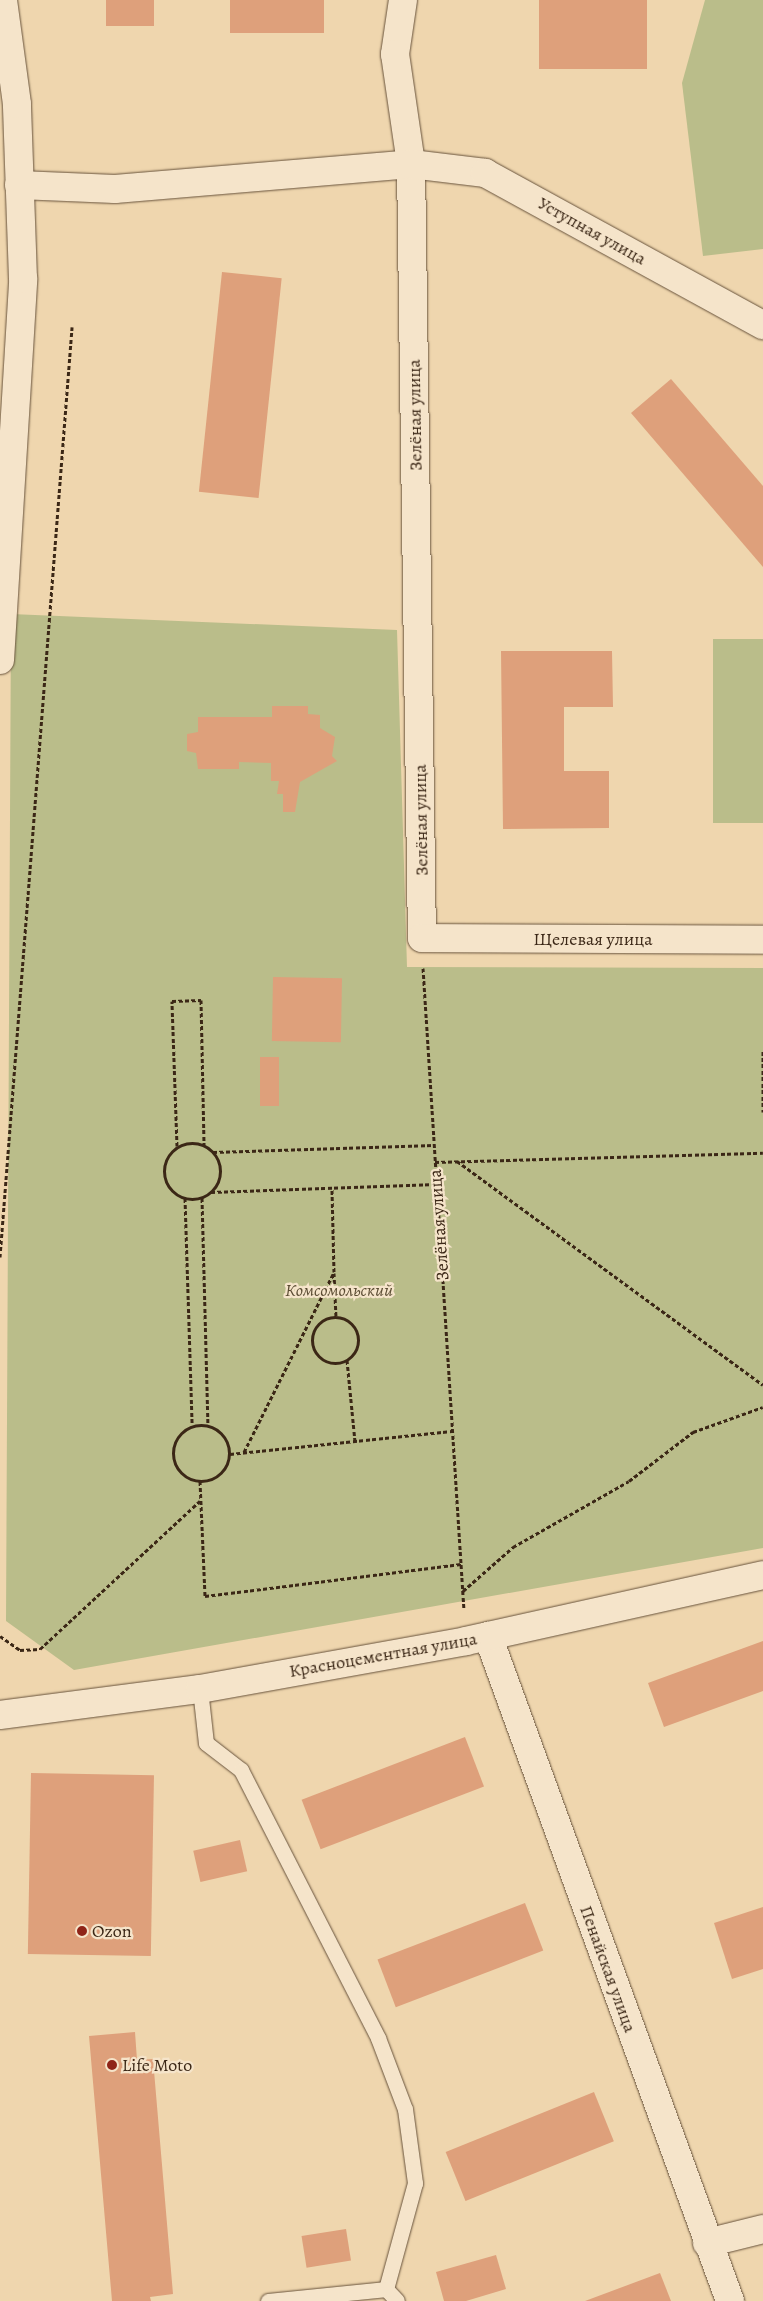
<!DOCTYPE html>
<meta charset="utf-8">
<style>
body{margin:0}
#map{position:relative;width:763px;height:2301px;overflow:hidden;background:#efd6ae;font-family:Alegreya,serif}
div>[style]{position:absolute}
.green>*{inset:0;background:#babd8a;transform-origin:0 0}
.building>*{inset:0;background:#dea07b;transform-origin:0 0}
.path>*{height:3px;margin-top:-1.5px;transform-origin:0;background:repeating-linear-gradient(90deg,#3b2716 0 4px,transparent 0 6.5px)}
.path>.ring{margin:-1.5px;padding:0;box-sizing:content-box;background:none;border:3px solid #3b2716;border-radius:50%}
.roads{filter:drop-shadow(0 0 1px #68533c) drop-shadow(0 0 1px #68533c)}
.service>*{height:15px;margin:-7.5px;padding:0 7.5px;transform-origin:7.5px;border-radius:7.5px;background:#f5e4ca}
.minor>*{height:28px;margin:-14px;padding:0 14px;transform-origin:14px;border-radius:14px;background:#f5e4ca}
.dots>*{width:14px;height:14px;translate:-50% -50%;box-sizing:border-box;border:2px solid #f5e4ca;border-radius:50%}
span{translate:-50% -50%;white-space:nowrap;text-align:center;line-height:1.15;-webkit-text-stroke:4.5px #f5e4ca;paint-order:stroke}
.street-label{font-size:18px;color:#3b2716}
.park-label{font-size:18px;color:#5b4c33;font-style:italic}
.poi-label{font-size:18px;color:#3b2716}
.left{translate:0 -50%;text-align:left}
</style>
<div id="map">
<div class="green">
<i style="clip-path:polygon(705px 0,763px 0,763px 249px,703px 256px,682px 83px)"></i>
<i style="clip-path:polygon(11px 614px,397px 630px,407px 967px,763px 968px,763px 1548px,74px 1670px,6px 1621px)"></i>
<i style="left:713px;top:639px;width:50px;height:184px"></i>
</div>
<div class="building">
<i style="left:106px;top:0;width:48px;height:26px"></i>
<i style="left:230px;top:0;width:94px;height:33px"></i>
<i style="left:539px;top:0;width:108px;height:69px"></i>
<i style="left:222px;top:272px;width:60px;height:221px;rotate:6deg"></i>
<i style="clip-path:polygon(671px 379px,763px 486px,763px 567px,631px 413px)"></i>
<i style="clip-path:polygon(501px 651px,612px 651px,613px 707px,564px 707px,564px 771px,609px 771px,609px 828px,503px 829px)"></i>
<i style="clip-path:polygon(272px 706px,308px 706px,308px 714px,320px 715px,320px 728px,335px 737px,332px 756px,337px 761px,300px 782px,295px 812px,283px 812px,283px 794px,277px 794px,279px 781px,271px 781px,271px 763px,239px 762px,239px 769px,198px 769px,196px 753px,187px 751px,187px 734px,198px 732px,198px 717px,272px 717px)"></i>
<i style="left:273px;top:977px;width:69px;height:64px;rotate:1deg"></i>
<i style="left:260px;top:1057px;width:19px;height:49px"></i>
<i style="clip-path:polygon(763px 1641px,763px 1691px,664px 1727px,648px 1683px)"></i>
<i style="left:465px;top:1737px;width:53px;height:175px;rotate:69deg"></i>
<i style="left:31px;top:1773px;width:123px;height:181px;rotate:1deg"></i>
<i style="left:240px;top:1840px;width:32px;height:48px;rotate:77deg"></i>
<i style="left:525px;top:1903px;width:51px;height:158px;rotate:69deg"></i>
<i style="clip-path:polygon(763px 1907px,763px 1969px,732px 1979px,714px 1923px)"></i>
<i style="clip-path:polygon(135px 2032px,137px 2060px,153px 2059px,173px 2294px,150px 2297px,151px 2301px,112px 2301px,89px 2036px)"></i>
<i style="left:594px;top:2092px;width:53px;height:160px;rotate:68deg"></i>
<i style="left:346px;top:2229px;width:32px;height:45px;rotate:81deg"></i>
<i style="clip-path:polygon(496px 2255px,506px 2289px,466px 2301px,444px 2301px,436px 2272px)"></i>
<i style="clip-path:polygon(660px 2273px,671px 2301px,585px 2301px)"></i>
</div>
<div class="path">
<i style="left:423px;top:968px;width:643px;rotate:86.35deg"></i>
<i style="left:763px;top:1051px;width:61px;rotate:90deg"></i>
<i class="ring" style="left:164px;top:1143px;width:53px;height:53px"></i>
<i style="left:177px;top:1146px;width:145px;rotate:-92deg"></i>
<i style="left:172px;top:1001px;width:29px;rotate:-2deg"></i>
<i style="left:201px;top:1000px;width:145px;rotate:88.8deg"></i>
<i style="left:213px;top:1152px;width:221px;rotate:-1.8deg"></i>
<i style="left:457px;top:1161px;width:379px;rotate:36.2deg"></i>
<i style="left:435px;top:1162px;width:328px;rotate:-1.6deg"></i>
<i style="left:211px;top:1192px;width:226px;rotate:-2deg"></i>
<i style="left:185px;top:1198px;width:228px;rotate:88.2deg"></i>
<i style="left:202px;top:1198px;width:227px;rotate:88.5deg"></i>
<i style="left:0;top:1257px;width:933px;rotate:-85.57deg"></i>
<i style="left:334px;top:1273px;width:44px;rotate:87.4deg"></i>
<i class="ring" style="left:312px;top:1317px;width:43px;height:43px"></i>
<i style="left:347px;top:1360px;width:81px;rotate:84.4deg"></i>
<i class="ring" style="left:173px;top:1425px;width:53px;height:53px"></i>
<i style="left:244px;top:1452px;width:201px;rotate:-63.4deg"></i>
<i style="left:334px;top:1272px;width:84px;rotate:-91.4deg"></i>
<i style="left:230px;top:1454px;width:223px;rotate:-5.9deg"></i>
<i style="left:200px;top:1481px;width:115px;rotate:87.5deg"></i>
<i style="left:205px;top:1596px;width:258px;rotate:-7.1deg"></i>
<i style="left:463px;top:1591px;width:67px;rotate:-41.3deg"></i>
<i style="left:513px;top:1547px;width:133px;rotate:-29.6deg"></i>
<i style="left:629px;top:1481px;width:81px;rotate:-37.4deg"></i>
<i style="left:693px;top:1432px;width:74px;rotate:-19.7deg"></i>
<i style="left:0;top:1636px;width:24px;rotate:35deg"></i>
<i style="left:20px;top:1650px;width:20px;rotate:-3deg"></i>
<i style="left:40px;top:1649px;width:218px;rotate:-42.8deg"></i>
</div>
<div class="roads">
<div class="service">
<i style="left:200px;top:1689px;width:54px;rotate:83.7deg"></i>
<i style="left:206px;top:1743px;width:44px;rotate:37.6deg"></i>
<i style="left:241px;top:1770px;width:301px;rotate:62.9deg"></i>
<i style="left:378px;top:2038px;width:76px;rotate:69.2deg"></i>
<i style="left:405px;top:2109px;width:75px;rotate:82.3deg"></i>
<i style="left:415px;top:2183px;width:110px;rotate:105.3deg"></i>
<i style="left:386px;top:2289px;width:16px;rotate:47deg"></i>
<i style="left:268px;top:2301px;width:119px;rotate:-5.8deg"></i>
</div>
<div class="minor">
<i style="left:403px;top:0;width:55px;rotate:98.4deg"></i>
<i style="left:395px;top:54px;width:111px;rotate:81.7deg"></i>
<i style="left:411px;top:164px;width:774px;rotate:89.19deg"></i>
<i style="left:422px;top:938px;width:341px;rotate:0.3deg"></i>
<i style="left:19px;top:185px;width:96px;rotate:2.4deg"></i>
<i style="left:115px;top:189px;width:297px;rotate:-4.8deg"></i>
<i style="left:411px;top:164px;width:75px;rotate:6.9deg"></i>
<i style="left:485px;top:173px;width:317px;rotate:28.7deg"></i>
<i style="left:0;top:660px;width:382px;rotate:-86.5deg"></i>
<i style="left:23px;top:279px;width:175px;rotate:-92deg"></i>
<i style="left:17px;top:104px;width:105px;rotate:-97.7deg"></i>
<i style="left:488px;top:1636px;width:708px;rotate:70deg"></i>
<i style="left:0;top:1715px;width:202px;rotate:-7.4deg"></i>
<i style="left:200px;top:1689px;width:270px;rotate:-10.2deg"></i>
<i style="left:466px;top:1641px;width:304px;rotate:-12.5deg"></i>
<i style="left:707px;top:2243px;width:58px;rotate:-14deg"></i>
</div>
</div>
<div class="dots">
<i style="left:82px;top:1931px;background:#8f2418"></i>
<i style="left:112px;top:2065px;background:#8f2418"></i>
</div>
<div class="street-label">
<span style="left:592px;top:231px;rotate:29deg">Уступная улица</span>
<span style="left:415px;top:415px;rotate:-91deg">Зелёная улица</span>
<span style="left:421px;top:820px;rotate:-91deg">Зелёная улица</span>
<span style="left:593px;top:939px">Щелевая улица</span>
<span style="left:439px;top:1225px;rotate:-94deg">Зелёная улица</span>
<span style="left:383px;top:1655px;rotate:-10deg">Красноцементная улица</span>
<span style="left:608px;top:1969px;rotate:70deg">Пенайская улица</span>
</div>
<div class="park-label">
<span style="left:339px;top:1290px">Комсомольский</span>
</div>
<div class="poi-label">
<span class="left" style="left:92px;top:1931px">Ozon</span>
<span class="left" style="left:122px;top:2065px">Life Moto</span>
</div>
</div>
